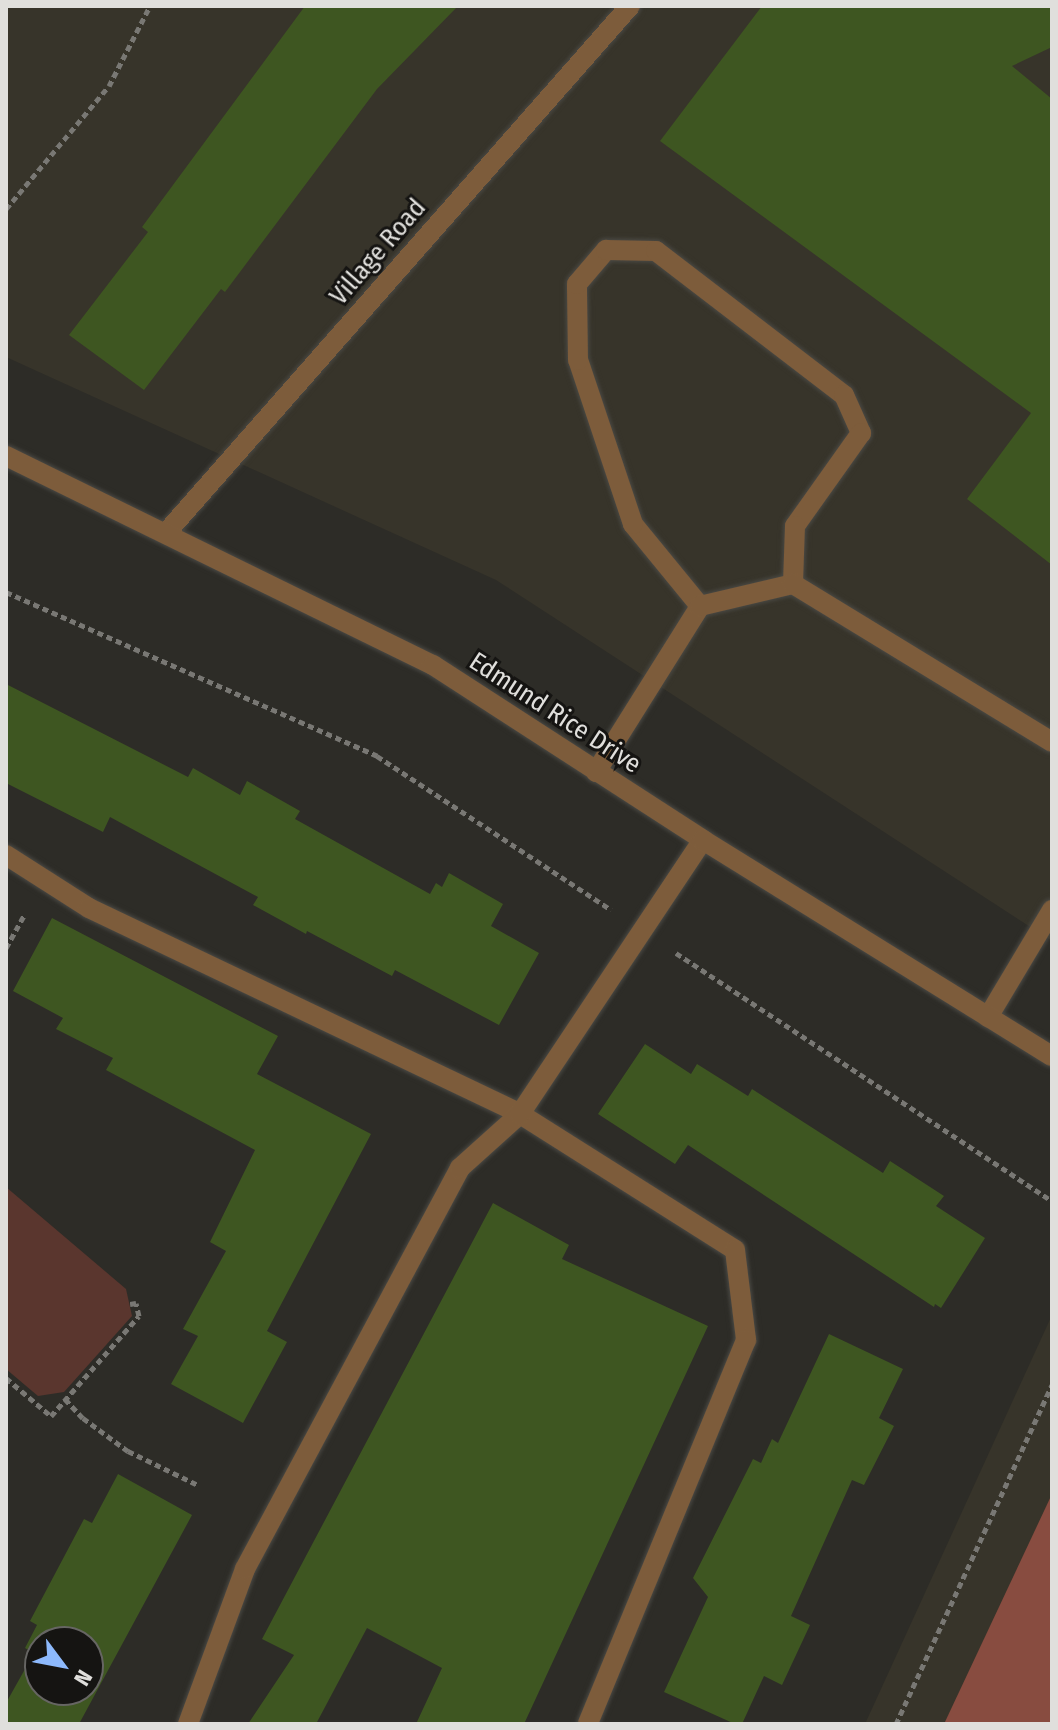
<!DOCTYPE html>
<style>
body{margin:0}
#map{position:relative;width:1058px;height:1730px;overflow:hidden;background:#2d2c27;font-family:"Fira Sans Condensed",sans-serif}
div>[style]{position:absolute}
.built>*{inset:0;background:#37342a}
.green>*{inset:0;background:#5a362e}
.forest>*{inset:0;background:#884c40}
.building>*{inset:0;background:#3e5621}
.path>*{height:5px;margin-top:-2.5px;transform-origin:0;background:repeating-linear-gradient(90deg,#797874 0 6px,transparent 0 10px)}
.roads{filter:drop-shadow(0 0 2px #4a4944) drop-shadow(0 0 2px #4a4944)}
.service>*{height:20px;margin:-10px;padding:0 10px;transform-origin:10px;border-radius:10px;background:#7d5c3b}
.minor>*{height:20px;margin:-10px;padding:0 10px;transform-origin:10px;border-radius:10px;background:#7d5c3b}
span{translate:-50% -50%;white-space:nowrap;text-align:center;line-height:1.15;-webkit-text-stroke:6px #151412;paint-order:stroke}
.street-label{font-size:26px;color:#e0dfdc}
.frame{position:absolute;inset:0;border:8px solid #e0dfdc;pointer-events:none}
.north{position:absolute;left:24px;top:1626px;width:80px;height:80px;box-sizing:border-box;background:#151412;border:2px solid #666563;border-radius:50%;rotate:122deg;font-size:22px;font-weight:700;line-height:32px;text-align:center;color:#e0dfdc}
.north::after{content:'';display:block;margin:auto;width:28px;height:36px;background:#8db9fc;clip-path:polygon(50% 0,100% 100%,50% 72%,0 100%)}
</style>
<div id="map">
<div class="built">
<i style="clip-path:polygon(6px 6px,1052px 6px,1052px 941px,496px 580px,6px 357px)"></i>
<i style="clip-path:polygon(1052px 1315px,1052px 1724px,865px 1724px)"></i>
</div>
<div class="green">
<i style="clip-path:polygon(6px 1187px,126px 1289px,132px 1316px,64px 1392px,38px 1396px,6px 1369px)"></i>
</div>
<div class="forest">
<i style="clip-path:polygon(1052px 1494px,1052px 1724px,944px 1724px)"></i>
</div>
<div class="building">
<i style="clip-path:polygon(305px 6px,458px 6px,377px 89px,225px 292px,221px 289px,144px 390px,69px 335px,148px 232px,142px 227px)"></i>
<i style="clip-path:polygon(762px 6px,1052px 6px,1052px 47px,1012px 66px,1052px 99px,1052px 565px,967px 499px,1031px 413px,660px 141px)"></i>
<i style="clip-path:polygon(6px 684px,188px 777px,193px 768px,240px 795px,247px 781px,300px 811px,295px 819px,430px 894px,436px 883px,442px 887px,449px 873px,503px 904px,491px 926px,539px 953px,499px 1025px,395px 970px,392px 976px,307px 931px,306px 934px,253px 905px,258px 897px,110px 817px,103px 832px,6px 783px)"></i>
<i style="clip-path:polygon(52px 918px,278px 1036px,257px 1074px,371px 1134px,267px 1331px,287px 1342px,243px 1423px,171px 1384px,198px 1336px,183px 1329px,226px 1251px,210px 1242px,255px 1150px,106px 1070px,113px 1058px,56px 1029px,63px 1018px,13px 991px)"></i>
<i style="clip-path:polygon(645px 1044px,691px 1074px,697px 1064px,748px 1096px,752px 1089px,883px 1173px,890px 1161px,944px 1196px,936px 1206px,985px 1238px,941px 1308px,935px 1304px,934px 1307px,688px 1145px,675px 1164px,598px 1114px)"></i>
<i style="clip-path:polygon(493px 1203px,569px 1245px,562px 1259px,708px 1326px,524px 1724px,416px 1724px,442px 1668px,367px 1628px,316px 1724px,248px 1724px,294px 1655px,262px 1639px)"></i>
<i style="clip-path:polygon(829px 1334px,903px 1369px,879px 1418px,894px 1426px,864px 1485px,852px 1480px,791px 1616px,810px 1625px,782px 1685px,764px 1676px,742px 1724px,735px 1724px,664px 1692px,708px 1597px,693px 1578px,753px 1459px,761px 1463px,772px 1439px,778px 1443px)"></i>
<i style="clip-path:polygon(evenodd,118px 1474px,192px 1515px,79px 1724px,6px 1724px,6px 1703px,34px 1653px,25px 1648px,37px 1625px,30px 1621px,84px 1519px,92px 1523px,118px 1474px,40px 1642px,88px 1642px,88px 1690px,40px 1690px,40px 1642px)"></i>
</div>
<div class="path">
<i style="left:6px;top:209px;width:160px;rotate:-50.1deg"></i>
<i style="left:109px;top:86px;width:90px;rotate:-62.9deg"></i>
<i style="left:6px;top:592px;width:406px;rotate:23.8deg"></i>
<i style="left:377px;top:756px;width:280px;rotate:33.3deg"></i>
<i style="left:6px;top:948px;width:38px;rotate:-61deg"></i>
<i style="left:676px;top:953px;width:450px;rotate:33.4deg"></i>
<i style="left:6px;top:1378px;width:59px;rotate:40.2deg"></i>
<i style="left:51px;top:1416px;width:133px;rotate:-48.7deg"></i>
<i style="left:139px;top:1316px;width:13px;rotate:-103deg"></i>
<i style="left:136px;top:1303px;width:6px;rotate:171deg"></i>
<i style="left:65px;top:1399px;width:26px;rotate:47deg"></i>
<i style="left:83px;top:1418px;width:56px;rotate:36.3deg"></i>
<i style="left:128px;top:1451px;width:76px;rotate:25.9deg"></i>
<i style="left:896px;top:1724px;width:373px;rotate:-65.3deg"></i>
</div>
<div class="roads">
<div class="service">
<i style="left:166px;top:533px;width:702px;rotate:-48.64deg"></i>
<i style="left:700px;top:606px;width:106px;rotate:-129.3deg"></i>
<i style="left:633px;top:524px;width:173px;rotate:-108.5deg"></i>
<i style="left:578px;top:360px;width:76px;rotate:-90.8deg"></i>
<i style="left:577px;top:284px;width:45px;rotate:-49.5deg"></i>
<i style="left:606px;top:250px;width:50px;rotate:1.1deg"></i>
<i style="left:656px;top:251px;width:237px;rotate:37.5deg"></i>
<i style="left:844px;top:395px;width:42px;rotate:65.9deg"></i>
<i style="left:861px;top:433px;width:114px;rotate:125.4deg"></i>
<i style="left:795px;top:526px;width:58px;rotate:92deg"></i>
<i style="left:596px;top:772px;width:196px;rotate:-57.9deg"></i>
<i style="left:700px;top:606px;width:96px;rotate:-13.3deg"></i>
<i style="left:793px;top:584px;width:303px;rotate:31.4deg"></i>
<i style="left:6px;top:855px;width:98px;rotate:32.6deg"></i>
<i style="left:89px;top:908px;width:478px;rotate:25.5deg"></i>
<i style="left:520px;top:1114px;width:254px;rotate:32.3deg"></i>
<i style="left:735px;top:1250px;width:91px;rotate:83deg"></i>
<i style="left:746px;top:1340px;width:415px;rotate:112.4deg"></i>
<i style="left:988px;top:1017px;width:125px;rotate:-59.1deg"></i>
<i style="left:188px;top:1724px;width:165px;rotate:-69.8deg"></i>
<i style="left:245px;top:1569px;width:455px;rotate:-61.8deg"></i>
<i style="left:460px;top:1168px;width:81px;rotate:-42deg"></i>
<i style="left:520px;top:1114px;width:329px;rotate:-56.3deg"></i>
</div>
<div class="minor">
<i style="left:6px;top:456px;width:475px;rotate:26.1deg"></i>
<i style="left:433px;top:665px;width:322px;rotate:32.9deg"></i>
<i style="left:703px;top:840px;width:410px;rotate:31.8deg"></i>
</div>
</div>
<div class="street-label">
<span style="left:378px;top:252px;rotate:-49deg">Village Road</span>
<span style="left:555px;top:713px;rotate:33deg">Edmund Rice Drive</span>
</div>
<div class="frame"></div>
<div class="north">N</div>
</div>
